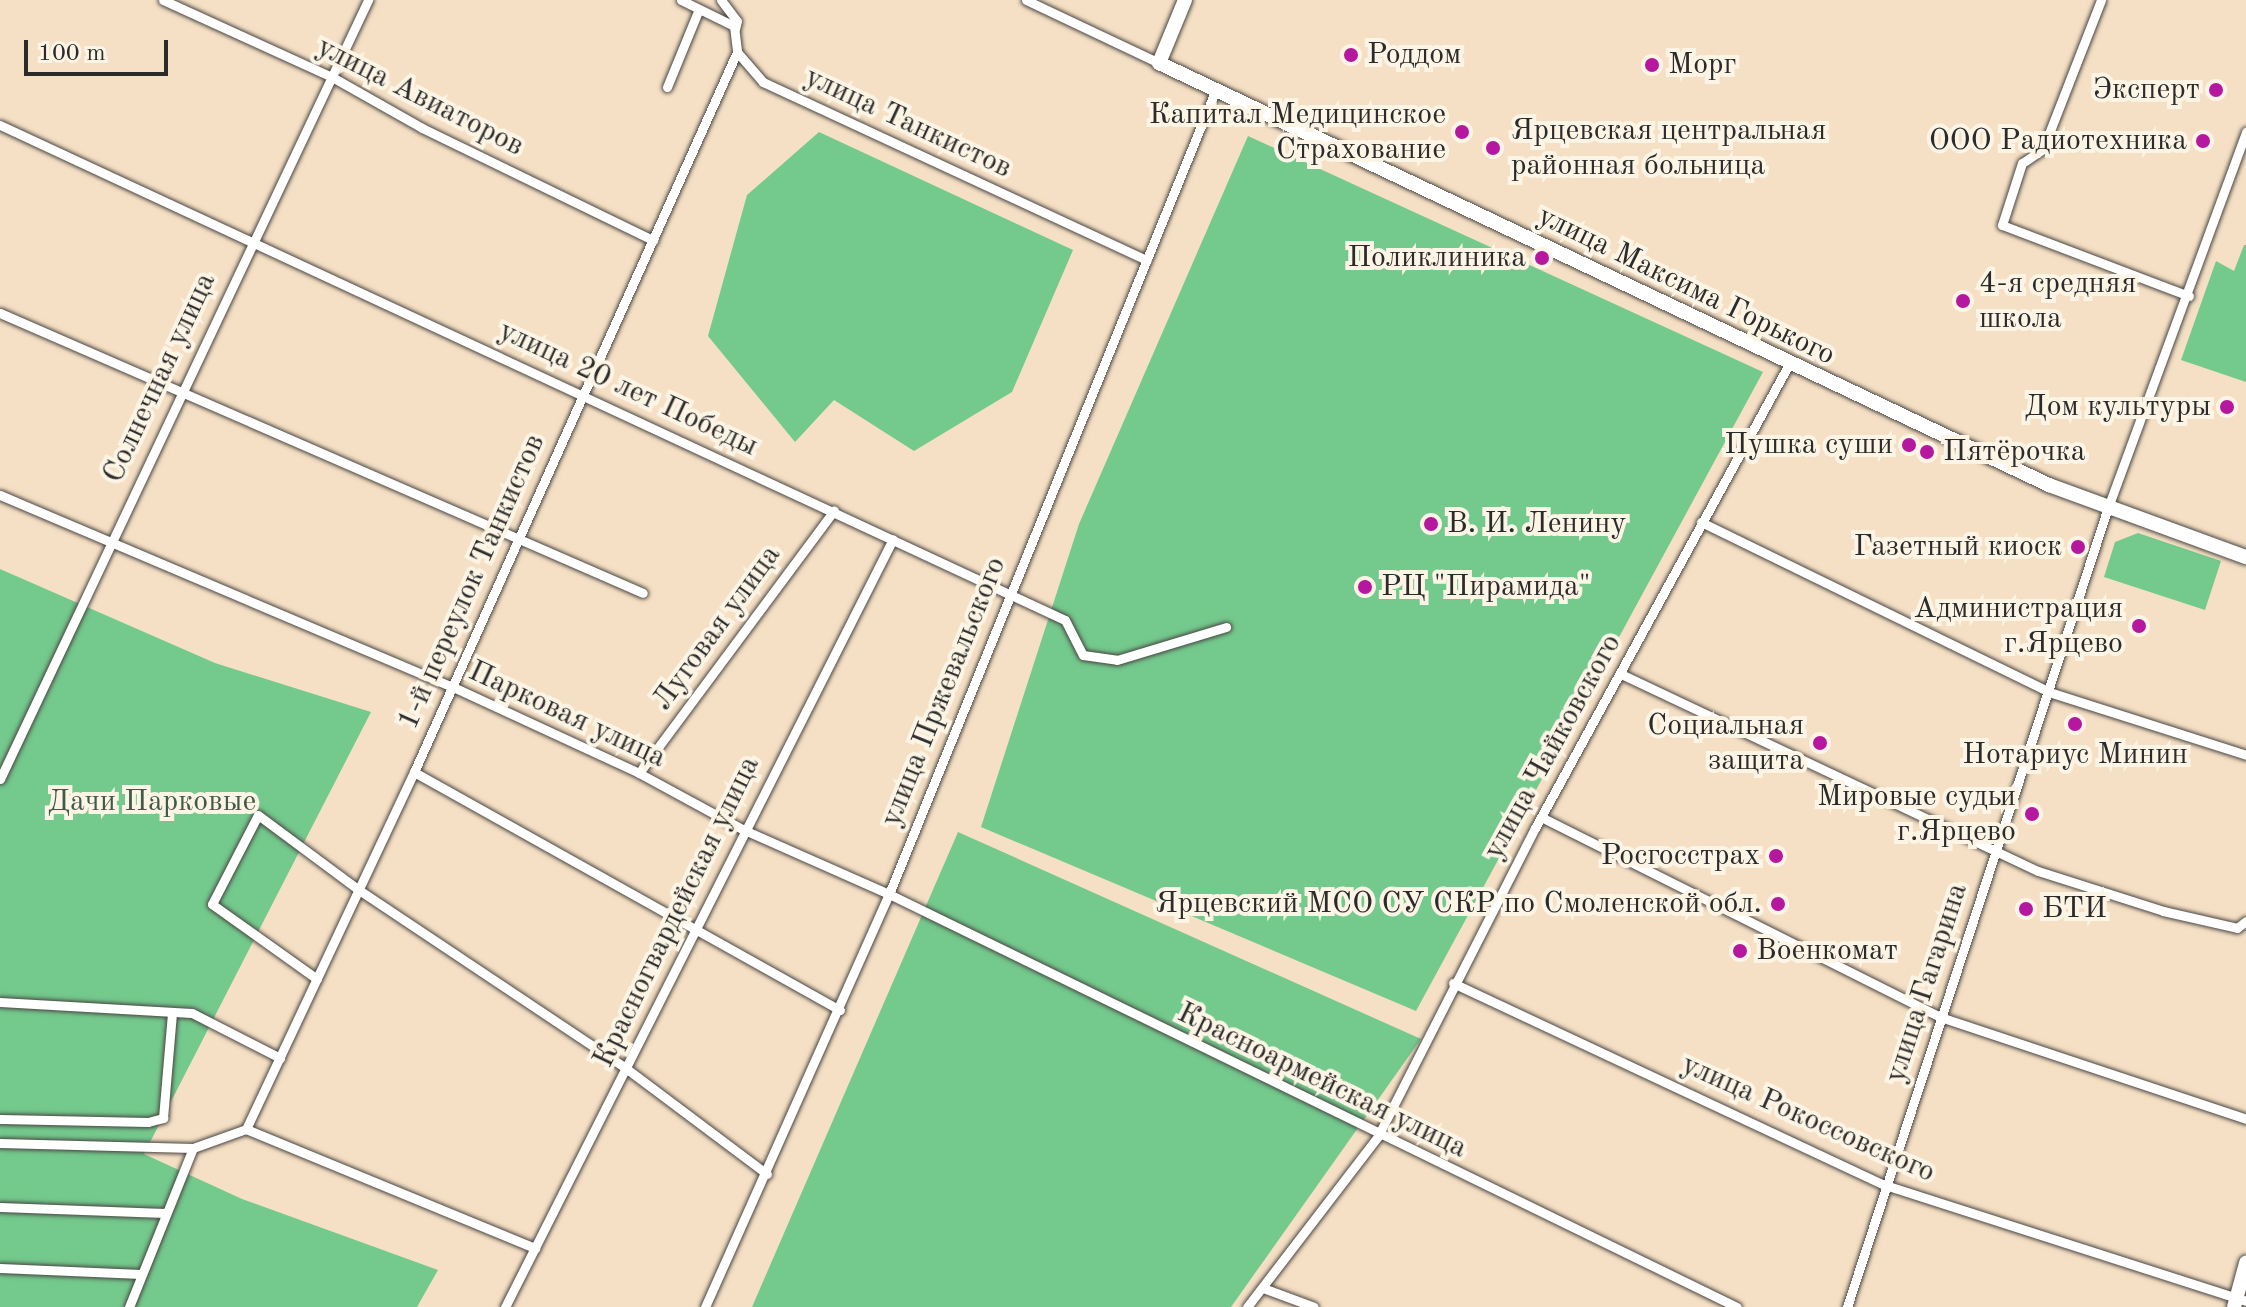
<!DOCTYPE html>
<meta charset="utf-8">
<style>
body{margin:0}
#map{position:relative;width:2246px;height:1307px;overflow:hidden;background:#f6e0c5;font-family:"Old Standard TT",serif}
div>[style]{position:absolute}
.green>*{inset:0;background:#74c98d}
.roads{filter:drop-shadow(0 0 2px #494642) drop-shadow(0 0 2px #494642)}
.street>*{height:9px;margin:-4.5px;padding:0 4.5px;transform-origin:4.5px;border-radius:4.5px;background:#fff}
.secondary>*{height:14px;margin:-7px;padding:0 7px;transform-origin:7px;border-radius:7px;background:#fff}
.dots>*{width:22px;height:22px;translate:-50% -50%;box-sizing:border-box;border:4px solid #fcf5e5;border-radius:50%}
span{translate:-50% -50%;white-space:nowrap;text-align:center;line-height:1.15;-webkit-text-stroke:8px #fcf5e5;paint-order:stroke}
.poi-label{font-size:30px;color:#2b2b2b}
.left{translate:0 -50%;text-align:left}
.right{translate:-100% -50%;text-align:right}
.street-label{font-size:30px;color:#2b2b2b}
.park-label{font-size:30px;color:#415a48}
.scale{position:absolute;left:24px;top:40px;width:144px;height:36px;box-sizing:border-box;border:4px solid #2b2b2b;border-top:0;padding-left:10px;font-size:24px;line-height:28px;white-space:nowrap;color:#2b2b2b;-webkit-text-stroke:6px #fcf5e5;paint-order:stroke}
</style>
<div id="map">
<div class="green">
<i style="clip-path:polygon(819px 132px,1073px 250px,1012px 392px,914px 451px,834px 400px,795px 442px,708px 336px,747px 195px)"></i>
<i style="clip-path:polygon(1248px 136px,1763px 372px,1416px 1011px,981px 827px,1079px 524px)"></i>
<i style="clip-path:polygon(2244px 245px,2246px 245px,2246px 382px,2181px 360px,2216px 261px,2234px 271px)"></i>
<i style="clip-path:polygon(2138px 533px,2221px 561px,2205px 610px,2104px 577px,2115px 542px)"></i>
<i style="clip-path:polygon(0 569px,215px 663px,371px 712px,144px 1154px,242px 1199px,438px 1270px,417px 1307px,0 1307px)"></i>
<i style="clip-path:polygon(958px 832px,1421px 1039px,1231px 1307px,752px 1307px)"></i>
</div>
<div class="roads">
<div class="street">
<i style="left:163px;top:0;width:186px;rotate:24.5deg"></i>
<i style="left:332px;top:77px;width:103px;rotate:29.5deg"></i>
<i style="left:422px;top:128px;width:257px;rotate:25.9deg"></i>
<i style="left:681px;top:0;width:59px;rotate:26.1deg"></i>
<i style="left:734px;top:26px;width:26px;rotate:83deg"></i>
<i style="left:737px;top:52px;width:40px;rotate:49deg"></i>
<i style="left:763px;top:82px;width:423px;rotate:24.9deg"></i>
<i style="left:721px;top:0;width:26px;rotate:53deg"></i>
<i style="left:737px;top:21px;width:8px;rotate:104deg"></i>
<i style="left:1026px;top:0;width:147px;rotate:25.3deg"></i>
<i style="left:2101px;top:0;width:160px;rotate:111.3deg"></i>
<i style="left:2043px;top:149px;width:25px;rotate:146deg"></i>
<i style="left:2022px;top:163px;width:65px;rotate:107.9deg"></i>
<i style="left:2002px;top:225px;width:200px;rotate:20.8deg"></i>
<i style="left:667px;top:87px;width:84px;rotate:-67.7deg"></i>
<i style="left:0;top:125px;width:1174px;rotate:24.93deg"></i>
<i style="left:1065px;top:620px;width:39px;rotate:63deg"></i>
<i style="left:1083px;top:655px;width:34px;rotate:8deg"></i>
<i style="left:1117px;top:660px;width:114px;rotate:-16.8deg"></i>
<i style="left:0;top:313px;width:701px;rotate:23.53deg"></i>
<i style="left:0;top:495px;width:490px;rotate:23deg"></i>
<i style="left:451px;top:686px;width:207px;rotate:24.8deg"></i>
<i style="left:639px;top:773px;width:117px;rotate:28.5deg"></i>
<i style="left:742px;top:829px;width:161px;rotate:23.9deg"></i>
<i style="left:889px;top:894px;width:943px;rotate:25.97deg"></i>
<i style="left:1701px;top:522px;width:387px;rotate:26deg"></i>
<i style="left:2049px;top:692px;width:207px;rotate:17.7deg"></i>
<i style="left:1621px;top:674px;width:461px;rotate:25.3deg"></i>
<i style="left:2038px;top:871px;width:131px;rotate:17.7deg"></i>
<i style="left:2163px;top:911px;width:76px;rotate:12.9deg"></i>
<i style="left:2237px;top:928px;width:11px;rotate:-38deg"></i>
<i style="left:414px;top:772px;width:488px;rotate:29.2deg"></i>
<i style="left:639px;top:773px;width:327px;rotate:-53.4deg"></i>
<i style="left:0;top:779px;width:862px;rotate:-64.71deg"></i>
<i style="left:1541px;top:817px;width:446px;rotate:26.6deg"></i>
<i style="left:1940px;top:1017px;width:323px;rotate:18.4deg"></i>
<i style="left:317px;top:979px;width:129px;rotate:-144.5deg"></i>
<i style="left:212px;top:904px;width:100px;rotate:-62.7deg"></i>
<i style="left:258px;top:815px;width:126px;rotate:36.6deg"></i>
<i style="left:359px;top:890px;width:322px;rotate:33.7deg"></i>
<i style="left:627px;top:1069px;width:175px;rotate:36.9deg"></i>
<i style="left:1453px;top:983px;width:477px;rotate:25.1deg"></i>
<i style="left:1885px;top:1185px;width:379px;rotate:17.8deg"></i>
<i style="left:0;top:1002px;width:192px;rotate:3.3deg"></i>
<i style="left:192px;top:1013px;width:99px;rotate:27.1deg"></i>
<i style="left:0;top:1119px;width:148px;rotate:1.2deg"></i>
<i style="left:148px;top:1122px;width:16px;rotate:-15deg"></i>
<i style="left:163px;top:1118px;width:106px;rotate:-85.1deg"></i>
<i style="left:246px;top:1129px;width:395px;rotate:-64.8deg"></i>
<i style="left:414px;top:772px;width:789px;rotate:-65.84deg"></i>
<i style="left:0;top:1143px;width:193px;rotate:1.5deg"></i>
<i style="left:193px;top:1148px;width:56px;rotate:-19.7deg"></i>
<i style="left:246px;top:1129px;width:313px;rotate:22.4deg"></i>
<i style="left:0;top:1207px;width:165px;rotate:2.1deg"></i>
<i style="left:0;top:1268px;width:141px;rotate:2.4deg"></i>
<i style="left:1263px;top:1288px;width:54px;rotate:20.4deg"></i>
<i style="left:129px;top:1307px;width:171px;rotate:-68.1deg"></i>
<i style="left:505px;top:1307px;width:860px;rotate:-63.2deg"></i>
<i style="left:705px;top:1307px;width:452px;rotate:-66deg"></i>
<i style="left:889px;top:894px;width:869px;rotate:-67.89deg"></i>
<i style="left:1247px;top:1307px;width:215px;rotate:-52.5deg"></i>
<i style="left:1378px;top:1136px;width:346px;rotate:-63deg"></i>
<i style="left:1535px;top:828px;width:529px;rotate:-61.3deg"></i>
<i style="left:1847px;top:1307px;width:838px;rotate:-71.93deg"></i>
<i style="left:2107px;top:510px;width:403px;rotate:-69.8deg"></i>
</div>
<div class="secondary">
<i style="left:1185px;top:0;width:68px;rotate:112.4deg"></i>
<i style="left:1159px;top:63px;width:985px;rotate:25.37deg"></i>
<i style="left:2049px;top:485px;width:210px;rotate:20.1deg"></i>
<i style="left:2234px;top:1307px;width:46px;rotate:-74.7deg"></i>
</div>
</div>
<div class="dots">
<i style="left:1351px;top:55px;background:#b5179e"></i>
<i style="left:1652px;top:65px;background:#b5179e"></i>
<i style="left:2216px;top:90px;background:#b5179e"></i>
<i style="left:1462px;top:132px;background:#b5179e"></i>
<i style="left:2203px;top:141px;background:#b5179e"></i>
<i style="left:1493px;top:148px;background:#b5179e"></i>
<i style="left:1542px;top:258px;background:#b5179e"></i>
<i style="left:1963px;top:301px;background:#b5179e"></i>
<i style="left:2227px;top:407px;background:#b5179e"></i>
<i style="left:1909px;top:445px;background:#b5179e"></i>
<i style="left:1927px;top:452px;background:#b5179e"></i>
<i style="left:1431px;top:524px;background:#b5179e"></i>
<i style="left:2078px;top:547px;background:#b5179e"></i>
<i style="left:1365px;top:587px;background:#b5179e"></i>
<i style="left:2139px;top:626px;background:#b5179e"></i>
<i style="left:2075px;top:724px;background:#b5179e"></i>
<i style="left:1820px;top:743px;background:#b5179e"></i>
<i style="left:2032px;top:814px;background:#b5179e"></i>
<i style="left:1776px;top:856px;background:#b5179e"></i>
<i style="left:1778px;top:904px;background:#b5179e"></i>
<i style="left:2026px;top:909px;background:#b5179e"></i>
<i style="left:1740px;top:951px;background:#b5179e"></i>
</div>
<div class="poi-label">
<span class="left" style="left:1367px;top:55px">Роддом</span>
<span class="left" style="left:1668px;top:65px">Морг</span>
<span class="right" style="left:2200px;top:90px">Эксперт</span>
<span class="right" style="left:1446px;top:132px">Капитал Медицинское<br>Страхование</span>
<span class="left" style="left:1511px;top:148px">Ярцевская центральная<br>районная больница</span>
<span class="right" style="left:2187px;top:141px">ООО Радиотехника</span>
<span class="right" style="left:1526px;top:258px">Поликлиника</span>
<span class="left" style="left:1979px;top:301px">4-я средняя<br>школа</span>
<span class="right" style="left:2211px;top:407px">Дом культуры</span>
<span class="right" style="left:1893px;top:445px">Пушка суши</span>
<span class="left" style="left:1943px;top:452px">Пятёрочка</span>
<span class="left" style="left:1447px;top:524px">В. И. Ленину</span>
<span class="right" style="left:2062px;top:547px">Газетный киоск</span>
<span class="left" style="left:1381px;top:587px">РЦ "Пирамида"</span>
<span class="right" style="left:2123px;top:626px">Администрация<br>г.Ярцево</span>
<span class="right" style="left:1804px;top:743px">Социальная<br>защита</span>
<span style="left:2075px;top:755px">Нотариус Минин</span>
<span class="right" style="left:2016px;top:814px">Мировые судьи<br>г.Ярцево</span>
<span class="right" style="left:1760px;top:856px">Росгосстрах</span>
<span class="right" style="left:1762px;top:904px">Ярцевский МСО СУ СКР по Смоленской обл.</span>
<span class="left" style="left:2042px;top:909px">БТИ</span>
<span class="left" style="left:1756px;top:951px">Военкомат</span>
</div>
<div class="street-label">
<span style="left:420px;top:97px;rotate:27deg">улица Авиаторов</span>
<span style="left:908px;top:123px;rotate:25deg">улица Танкистов</span>
<span style="left:1686px;top:286px;rotate:26deg">улица Максима Горького</span>
<span style="left:160px;top:378px;rotate:-65deg">Солнечная улица</span>
<span style="left:628px;top:389px;rotate:25deg">улица 20 лет Победы</span>
<span style="left:472px;top:582px;rotate:-66deg">1-й переулок Танкистов</span>
<span style="left:717px;top:628px;rotate:-54deg">Луговая улица</span>
<span style="left:944px;top:692px;rotate:-68deg">улица Пржевальского</span>
<span style="left:567px;top:715px;rotate:25deg">Парковая улица</span>
<span style="left:1553px;top:747px;rotate:-61deg">улица Чайковского</span>
<span style="left:677px;top:912px;rotate:-64deg">Красногвардейская улица</span>
<span style="left:1927px;top:983px;rotate:-72deg">улица Гагарина</span>
<span style="left:1322px;top:1081px;rotate:26deg">Красноармейская улица</span>
<span style="left:1808px;top:1119px;rotate:24deg">улица Рокоссовского</span>
</div>
<div class="park-label">
<span style="left:152px;top:802px">Дачи Парковые</span>
</div>
<div class="scale">100 m</div>
</div>
